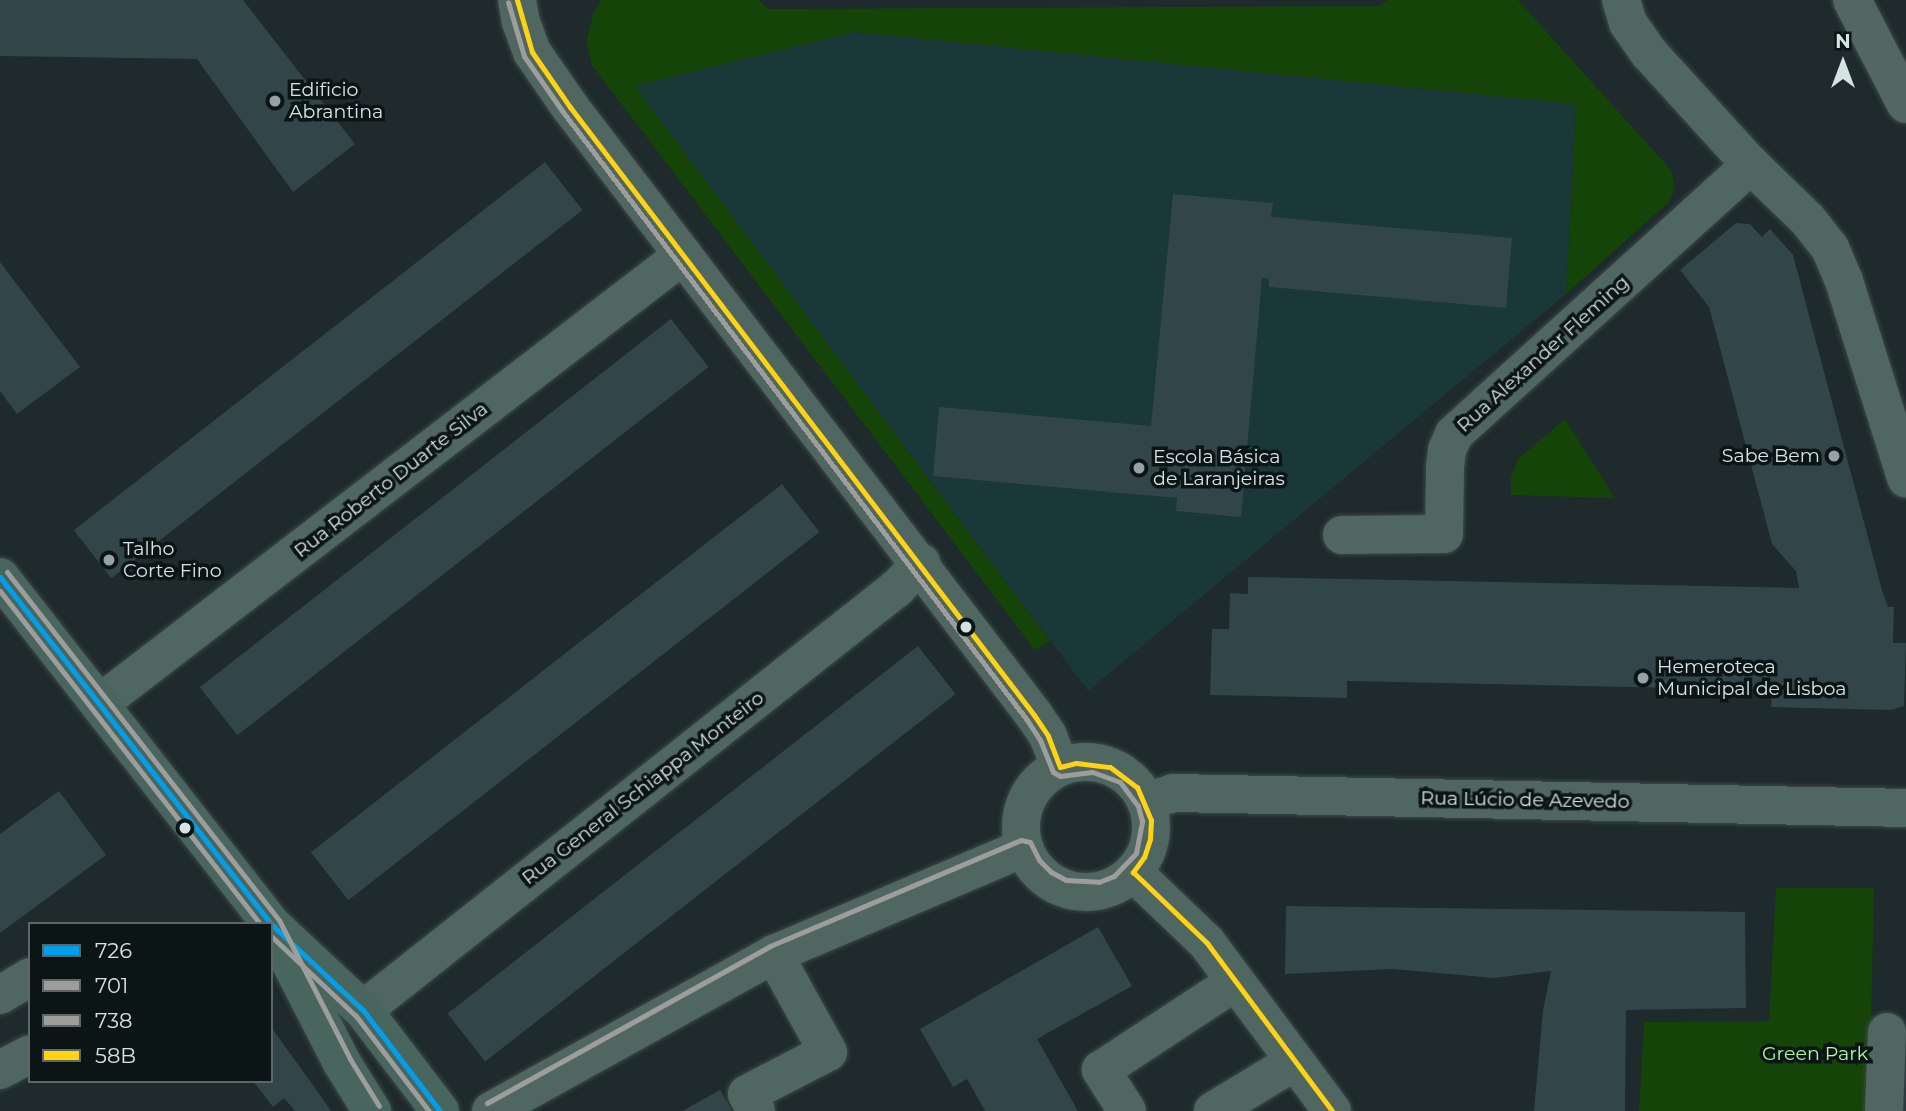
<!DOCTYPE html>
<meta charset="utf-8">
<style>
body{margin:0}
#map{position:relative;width:1906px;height:1111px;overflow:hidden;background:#1e2a2b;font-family:Montserrat,sans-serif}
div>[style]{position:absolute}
.built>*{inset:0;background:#1b3839}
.green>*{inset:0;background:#144407}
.building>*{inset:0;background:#324549;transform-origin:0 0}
.roads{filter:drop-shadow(0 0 2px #3c4748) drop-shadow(0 0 2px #3c4748)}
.minor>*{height:38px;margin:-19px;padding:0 19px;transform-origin:19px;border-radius:19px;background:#4f6760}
.minor>.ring{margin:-19px;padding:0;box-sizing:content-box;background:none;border:38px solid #4f6760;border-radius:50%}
.major>*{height:38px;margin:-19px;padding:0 19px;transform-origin:19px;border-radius:19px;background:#48665e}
.highway>*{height:38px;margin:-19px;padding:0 19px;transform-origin:19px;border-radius:19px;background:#546662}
.bus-1>*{height:5px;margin:-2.5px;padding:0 2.5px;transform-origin:2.5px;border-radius:2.5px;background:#009fee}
.bus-2>*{height:5px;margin:-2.5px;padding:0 2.5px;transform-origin:2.5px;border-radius:2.5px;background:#9d9d9c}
.bus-3>*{height:5px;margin:-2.5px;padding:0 2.5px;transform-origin:2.5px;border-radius:2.5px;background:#9d9d9c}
.bus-4>*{height:5px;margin:-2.5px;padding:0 2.5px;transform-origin:2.5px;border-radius:2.5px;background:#ffd214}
.dots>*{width:19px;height:19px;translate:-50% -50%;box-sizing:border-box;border:4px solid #0c1515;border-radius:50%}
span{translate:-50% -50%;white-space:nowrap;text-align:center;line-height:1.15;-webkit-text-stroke:7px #0c1515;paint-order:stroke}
.poi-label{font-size:19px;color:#d6e3e3}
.left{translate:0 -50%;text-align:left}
.right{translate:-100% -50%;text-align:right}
.street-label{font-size:19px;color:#d6e3e3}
.park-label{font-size:19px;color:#aafa97}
.legend{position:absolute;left:28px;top:922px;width:245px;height:161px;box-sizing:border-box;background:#0c1515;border:2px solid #5d6767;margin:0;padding:9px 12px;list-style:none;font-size:21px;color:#d6e3e3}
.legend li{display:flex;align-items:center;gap:14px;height:35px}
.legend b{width:35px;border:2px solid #5d6767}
.north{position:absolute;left:1808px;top:28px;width:70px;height:70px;-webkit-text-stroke:5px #0c1515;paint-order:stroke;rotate:0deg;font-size:19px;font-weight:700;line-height:28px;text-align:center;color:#d6e3e3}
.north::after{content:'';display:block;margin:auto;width:24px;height:32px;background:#d6e3e3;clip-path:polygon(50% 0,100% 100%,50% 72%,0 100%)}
</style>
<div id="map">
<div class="built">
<i style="clip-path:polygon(854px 32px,1576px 104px,1566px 294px,1088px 691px,635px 86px)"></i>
</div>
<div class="green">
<i style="clip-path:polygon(601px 0,758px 0,769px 9px,1380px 6px,1388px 0,1518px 0,1671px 170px,1675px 187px,1669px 202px,1566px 294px,1576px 104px,854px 32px,635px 86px,1050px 641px,1035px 650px,592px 65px,586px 41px,594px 12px)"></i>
<i style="clip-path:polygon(1565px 419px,1615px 498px,1511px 495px,1511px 476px,1519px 458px)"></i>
<i style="clip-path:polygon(1776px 888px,1874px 888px,1869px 1111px,1639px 1111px,1644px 1022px,1769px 1021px)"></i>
</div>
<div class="building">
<i style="clip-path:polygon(0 0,243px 0,355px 144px,293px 192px,197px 59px,0 56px)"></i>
<i style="left:545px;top:162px;width:61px;height:598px;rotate:52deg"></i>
<i style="clip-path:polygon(1173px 194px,1273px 203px,1271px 217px,1512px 238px,1506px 308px,1269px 287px,1269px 279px,1262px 278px,1241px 517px,1176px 511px,1177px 498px,933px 476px,939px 407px,1151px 426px)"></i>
<i style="clip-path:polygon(1736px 223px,1750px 224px,1762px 237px,1770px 229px,1793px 255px,1882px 590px,1888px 607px,1894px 607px,1893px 643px,1906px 643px,1904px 706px,1891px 710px,1771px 707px,1772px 690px,1347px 681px,1347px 698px,1210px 695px,1212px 629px,1229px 629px,1230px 593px,1248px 594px,1248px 577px,1799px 588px,1796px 571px,1772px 544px,1709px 307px,1680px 270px)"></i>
<i style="clip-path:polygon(0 262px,80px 367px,17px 414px,0 391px)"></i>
<i style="left:671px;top:319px;width:61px;height:598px;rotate:52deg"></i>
<i style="left:782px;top:484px;width:61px;height:598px;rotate:52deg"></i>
<i style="left:918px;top:646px;width:61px;height:597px;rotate:52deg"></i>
<i style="clip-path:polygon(59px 791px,106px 855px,0 933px,0 834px)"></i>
<i style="clip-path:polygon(1286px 906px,1745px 912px,1746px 1008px,1626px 1010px,1625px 1111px,1534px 1111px,1543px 1010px,1551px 971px,1494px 978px,1392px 969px,1285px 974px)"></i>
<i style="clip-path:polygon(1098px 927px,1132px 986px,1037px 1039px,1078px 1111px,985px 1111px,967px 1079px,953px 1087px,920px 1029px)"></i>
<i style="clip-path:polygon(271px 1027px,315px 1088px,331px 1111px,295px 1111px,284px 1098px,273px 1107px,253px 1081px,271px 1081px)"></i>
<i style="clip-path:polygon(720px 1090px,732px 1111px,682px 1111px)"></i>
</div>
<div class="roads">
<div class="minor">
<i style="left:517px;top:0;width:22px;rotate:80deg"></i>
<i style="left:521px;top:22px;width:32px;rotate:70deg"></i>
<i style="left:532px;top:52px;width:67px;rotate:55.4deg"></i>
<i style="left:570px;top:107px;width:765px;rotate:52.65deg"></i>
<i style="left:1034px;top:715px;width:25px;rotate:56deg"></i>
<i style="left:1048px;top:736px;width:33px;rotate:69deg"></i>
<i style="left:1621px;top:0;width:24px;rotate:73deg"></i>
<i style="left:1628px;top:23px;width:37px;rotate:55deg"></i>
<i style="left:1649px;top:53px;width:151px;rotate:47.7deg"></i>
<i style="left:1751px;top:165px;width:79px;rotate:44deg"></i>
<i style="left:1808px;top:220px;width:36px;rotate:52deg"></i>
<i style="left:1830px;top:248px;width:36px;rotate:67deg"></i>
<i style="left:1844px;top:281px;width:207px;rotate:72.5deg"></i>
<i style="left:1342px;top:535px;width:102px;rotate:-0.6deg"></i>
<i style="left:1444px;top:534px;width:67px;rotate:-89.1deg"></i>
<i style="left:1445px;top:467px;width:17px;rotate:-83deg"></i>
<i style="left:1447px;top:450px;width:17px;rotate:-66deg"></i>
<i style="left:1454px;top:434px;width:401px;rotate:-42.2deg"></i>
<i style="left:99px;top:704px;width:737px;rotate:-37.55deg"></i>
<i class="ring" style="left:1021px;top:762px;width:92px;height:92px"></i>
<i style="left:1146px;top:802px;width:29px;rotate:-18deg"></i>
<i style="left:1174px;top:793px;width:732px;rotate:1.17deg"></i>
<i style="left:1133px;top:872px;width:103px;rotate:43.8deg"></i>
<i style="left:1207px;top:943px;width:209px;rotate:53.3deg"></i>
<i style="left:0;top:995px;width:35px;rotate:-31deg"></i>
<i style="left:363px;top:1010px;width:681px;rotate:-38.32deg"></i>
<i style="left:897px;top:588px;width:35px;rotate:-46deg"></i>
<i style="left:0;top:1070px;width:34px;rotate:-28deg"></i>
<i style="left:491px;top:1111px;width:324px;rotate:-29deg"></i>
<i style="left:774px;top:954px;width:272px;rotate:-23deg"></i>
<i style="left:756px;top:1111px;width:19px;rotate:-118deg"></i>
<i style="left:747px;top:1094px;width:91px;rotate:-27.4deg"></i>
<i style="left:828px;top:1052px;width:112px;rotate:-118.9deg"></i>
<i style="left:1127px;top:1111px;width:49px;rotate:-122.4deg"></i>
<i style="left:1101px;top:1070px;width:160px;rotate:-33.3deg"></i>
<i style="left:1213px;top:1111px;width:95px;rotate:-31.2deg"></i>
<i style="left:1884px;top:1111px;width:79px;rotate:-87.8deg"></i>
</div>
<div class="major">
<i style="left:0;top:577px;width:440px;rotate:52deg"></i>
<i style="left:271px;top:924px;width:126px;rotate:43.1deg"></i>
<i style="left:363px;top:1010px;width:127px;rotate:52.7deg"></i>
<i style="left:283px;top:948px;width:129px;rotate:62.8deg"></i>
<i style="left:342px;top:1063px;width:57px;rotate:58deg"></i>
</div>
<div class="highway">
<i style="left:1852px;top:0;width:117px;rotate:62.6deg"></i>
</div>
</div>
<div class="bus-1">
<i style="left:0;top:577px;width:440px;rotate:52deg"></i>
<i style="left:271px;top:924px;width:126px;rotate:43.1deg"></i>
<i style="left:363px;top:1010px;width:127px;rotate:52.7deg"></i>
</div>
<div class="bus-2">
<i style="left:0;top:591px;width:422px;rotate:52deg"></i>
<i style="left:271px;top:936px;width:117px;rotate:43.3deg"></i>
<i style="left:356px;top:1016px;width:120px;rotate:52.5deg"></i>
</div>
<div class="bus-3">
<i style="left:7px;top:572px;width:440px;rotate:52deg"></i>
<i style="left:279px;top:920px;width:156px;rotate:62.9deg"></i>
<i style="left:350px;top:1059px;width:55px;rotate:58.3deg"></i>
<i style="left:487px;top:1103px;width:324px;rotate:-29deg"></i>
<i style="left:770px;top:946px;width:272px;rotate:-22.9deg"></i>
<i style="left:1021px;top:840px;width:9px;rotate:13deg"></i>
<i style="left:1030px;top:842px;width:20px;rotate:63deg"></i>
<i style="left:1039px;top:860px;width:17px;rotate:45deg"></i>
<i style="left:1051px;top:872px;width:17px;rotate:28deg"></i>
<i style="left:1066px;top:880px;width:33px;rotate:3deg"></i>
<i style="left:1099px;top:882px;width:16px;rotate:-22deg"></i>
<i style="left:1114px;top:876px;width:32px;rotate:-46deg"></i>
<i style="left:1136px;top:853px;width:33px;rotate:-79deg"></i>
<i style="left:1142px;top:821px;width:16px;rotate:-105deg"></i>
<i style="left:1138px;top:806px;width:30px;rotate:-127deg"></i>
<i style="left:1120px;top:782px;width:30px;rotate:-160deg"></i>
<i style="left:1092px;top:772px;width:32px;rotate:173deg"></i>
<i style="left:1060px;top:776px;width:8px;rotate:-150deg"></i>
<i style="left:1053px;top:772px;width:35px;rotate:-112deg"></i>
<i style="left:1040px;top:740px;width:24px;rotate:-123deg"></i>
<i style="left:1027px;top:720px;width:765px;rotate:-127.35deg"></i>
<i style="left:563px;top:112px;width:68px;rotate:-124.9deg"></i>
<i style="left:524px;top:56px;width:56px;rotate:-106.5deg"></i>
</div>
<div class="bus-4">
<i style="left:517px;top:0;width:54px;rotate:73.9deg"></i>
<i style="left:532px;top:52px;width:67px;rotate:55.4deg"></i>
<i style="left:570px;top:107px;width:765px;rotate:52.65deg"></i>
<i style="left:1034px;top:715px;width:25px;rotate:56deg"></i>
<i style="left:1048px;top:736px;width:33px;rotate:69deg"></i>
<i style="left:1060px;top:767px;width:16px;rotate:-14deg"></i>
<i style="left:1076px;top:763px;width:34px;rotate:7deg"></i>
<i style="left:1110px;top:767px;width:34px;rotate:37deg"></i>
<i style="left:1137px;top:787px;width:36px;rotate:67deg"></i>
<i style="left:1151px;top:820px;width:19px;rotate:93deg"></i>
<i style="left:1150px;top:839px;width:19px;rotate:108deg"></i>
<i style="left:1144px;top:857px;width:19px;rotate:126deg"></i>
<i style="left:1133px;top:872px;width:103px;rotate:43.8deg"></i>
<i style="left:1207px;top:943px;width:209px;rotate:53.3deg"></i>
</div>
<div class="dots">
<i style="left:275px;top:101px;background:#96a2a3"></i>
<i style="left:1834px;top:456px;background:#96a2a3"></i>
<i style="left:1139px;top:468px;background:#96a2a3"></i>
<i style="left:109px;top:560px;background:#96a2a3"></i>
<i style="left:966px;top:627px;background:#d6e3e3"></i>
<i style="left:1643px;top:678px;background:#96a2a3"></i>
<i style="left:185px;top:828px;background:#d6e3e3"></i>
</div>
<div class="poi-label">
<span class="left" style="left:289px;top:101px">Edificio<br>Abrantina</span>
<span class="right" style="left:1820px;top:456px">Sabe Bem</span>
<span class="left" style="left:1153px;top:468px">Escola Básica<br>de Laranjeiras</span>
<span class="left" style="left:123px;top:560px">Talho<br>Corte Fino</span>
<span class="left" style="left:1657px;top:678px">Hemeroteca<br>Municipal de Lisboa</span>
</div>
<div class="street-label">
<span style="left:1543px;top:354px;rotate:-42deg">Rua Alexander Fleming</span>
<span style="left:391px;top:480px;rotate:-38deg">Rua Roberto Duarte Silva</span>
<span style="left:643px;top:788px;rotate:-38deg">Rua General Schiappa Monteiro</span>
<span style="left:1525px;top:800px;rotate:1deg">Rua Lúcio de Azevedo</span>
</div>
<div class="park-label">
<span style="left:1815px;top:1054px">Green Park</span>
</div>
<ul class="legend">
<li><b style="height:9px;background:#009fee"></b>726</li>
<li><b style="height:9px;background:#9d9d9c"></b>701</li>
<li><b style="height:9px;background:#9d9d9c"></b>738</li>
<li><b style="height:9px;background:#ffd214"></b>58B</li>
</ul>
<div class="north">N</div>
</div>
